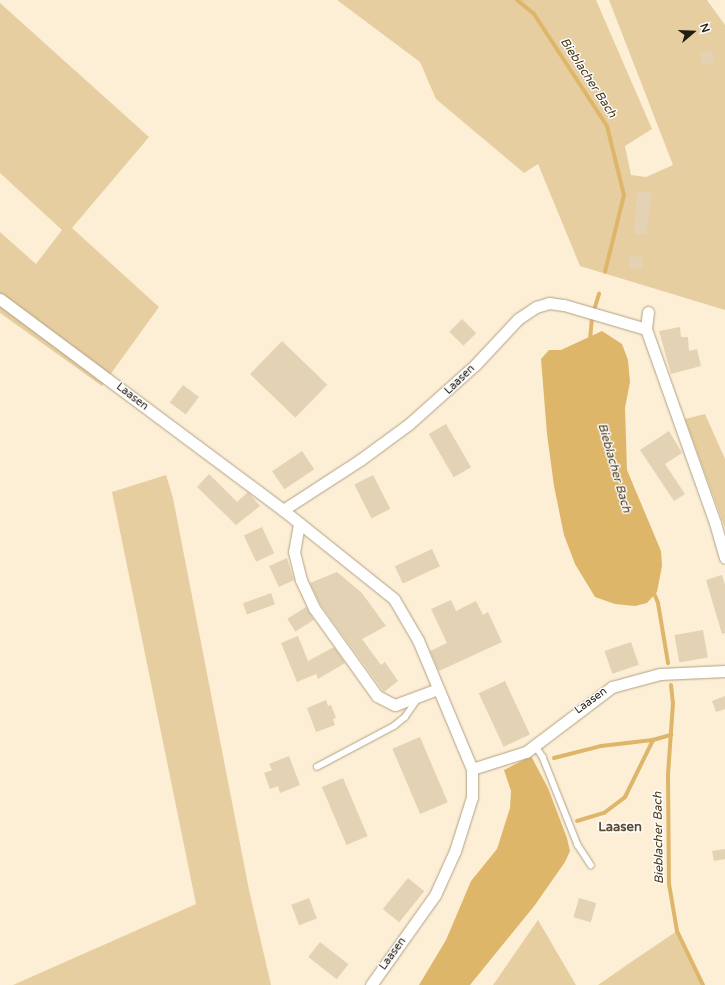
<!DOCTYPE html>
<style>
body{margin:0}
#map{position:relative;width:725px;height:985px;overflow:hidden;background:#fdefd6;font-family:"Varela Round",sans-serif}
div>[style]{position:absolute}
.green>*{inset:0;background:#e7cea0}
.water>*{inset:0;background:#ddb66a}
.stream>*{height:4px;margin:-2px;padding:0 2px;transform-origin:2px;border-radius:2px;background:#ddb66a}
.building>*{inset:0;background:#e3d2b4;transform-origin:0 0}
.roads{filter:drop-shadow(0 0 1px #b1a184) drop-shadow(0 0 1px #b1a184)}
.service>*{height:5.5px;margin:-2.75px;padding:0 2.75px;transform-origin:2.75px;border-radius:2.75px;background:#fff}
.minor>*{height:11px;margin:-5.5px;padding:0 5.5px;transform-origin:5.5px;border-radius:5.5px;background:#fff}
span{translate:-50% -50%;white-space:nowrap;text-align:center;line-height:1.15;-webkit-text-stroke:3px #fefefe;paint-order:stroke}
.street-label{font-size:11px;color:#231d12}
.water-label{font-size:12px;color:#453513;font-style:italic}
.quarter-label{font-size:13px;color:#5a4b31;font-weight:700}
.north{position:absolute;left:673px;top:12px;width:40px;height:40px;-webkit-text-stroke:3px #fefefe;paint-order:stroke;rotate:71deg;font-size:11px;font-weight:700;line-height:16px;text-align:center;color:#231d12}
.north::after{content:'';display:block;margin:auto;width:14px;height:18px;background:#231d12;clip-path:polygon(50% 0,100% 100%,50% 72%,0 100%)}
</style>
<div id="map">
<div class="green">
<i style="clip-path:polygon(337px 0,596px 0,652px 129px,625px 146px,631px 175px,646px 177px,673px 165px,609px 0,707px 0,725px 25px,725px 310px,580px 266px,538px 164px,524px 173px,436px 99px,420px 62px)"></i>
<i style="clip-path:polygon(0 3px,149px 137px,72px 228px,159px 307px,102px 386px,0 313px,0 232px,36px 264px,62px 230px,0 173px)"></i>
<i style="clip-path:polygon(705px 414px,725px 459px,725px 528px,685px 419px)"></i>
<i style="clip-path:polygon(166px 475px,173px 498px,249px 890px,271px 985px,13px 985px,196px 904px,112px 492px)"></i>
<i style="clip-path:polygon(538px 920px,576px 985px,493px 985px)"></i>
<i style="clip-path:polygon(677px 931px,704px 985px,598px 985px,634px 960px)"></i>
</div>
<div class="water">
<i style="clip-path:polygon(602px 331px,622px 344px,628px 360px,630px 382px,625px 408px,627px 470px,661px 551px,662px 566px,657px 592px,647px 603px,635px 606px,615px 604px,595px 597px,575px 564px,564px 535px,554px 486px,547px 434px,541px 359px,549px 350px,561px 350px)"></i>
<i style="clip-path:polygon(531px 756px,548px 788px,567px 838px,570px 851px,565px 862px,535px 905px,470px 985px,419px 985px,446px 940px,471px 881px,497px 849px,510px 808px,511px 791px,504px 770px)"></i>
</div>
<div class="stream">
<i style="left:517px;top:0;width:22px;rotate:39deg"></i>
<i style="left:534px;top:14px;width:134px;rotate:56.9deg"></i>
<i style="left:607px;top:126px;width:71px;rotate:76.2deg"></i>
<i style="left:624px;top:195px;width:79px;rotate:103.9deg"></i>
<i style="left:595px;top:307px;width:14px;rotate:-73deg"></i>
<i style="left:590px;top:340px;width:22px;rotate:-85deg"></i>
<i style="left:653px;top:591px;width:13px;rotate:67deg"></i>
<i style="left:658px;top:603px;width:61px;rotate:80.5deg"></i>
<i style="left:671px;top:685px;width:18px;rotate:84deg"></i>
<i style="left:673px;top:703px;width:72px;rotate:94deg"></i>
<i style="left:668px;top:775px;width:109px;rotate:89.5deg"></i>
<i style="left:669px;top:884px;width:48px;rotate:80.3deg"></i>
<i style="left:677px;top:931px;width:60px;rotate:64.3deg"></i>
<i style="left:554px;top:758px;width:49px;rotate:-14.3deg"></i>
<i style="left:601px;top:746px;width:52px;rotate:-6.6deg"></i>
<i style="left:577px;top:821px;width:28px;rotate:-17deg"></i>
<i style="left:604px;top:813px;width:26px;rotate:-37deg"></i>
<i style="left:625px;top:797px;width:64px;rotate:-63.8deg"></i>
<i style="left:653px;top:740px;width:19px;rotate:-16deg"></i>
</div>
<div class="building">
<i style="left:711px;top:50px;width:12px;height:13px;rotate:70deg"></i>
<i style="clip-path:polygon(637px 191px,652px 192px,646px 235px,634px 234px)"></i>
<i style="left:630px;top:256px;width:13px;height:12px;rotate:4deg"></i>
<i style="left:462px;top:319px;width:20px;height:18px;rotate:45deg"></i>
<i style="clip-path:polygon(680px 327px,681px 337px,688px 337px,689px 351px,697px 349px,701px 366px,671px 374px,659px 331px)"></i>
<i style="left:282px;top:341px;width:63px;height:46px;rotate:44deg"></i>
<i style="left:183px;top:385px;width:20px;height:22px;rotate:37deg"></i>
<i style="left:446px;top:424px;width:50px;height:20px;rotate:60deg"></i>
<i style="clip-path:polygon(669px 431px,682px 453px,665px 464px,685px 494px,674px 501px,640px 450px)"></i>
<i style="left:302px;top:451px;width:22px;height:36px;rotate:56deg"></i>
<i style="clip-path:polygon(209px 474px,237px 502px,248px 492px,260px 506px,236px 525px,197px 487px)"></i>
<i style="left:373px;top:475px;width:38px;height:21px;rotate:63deg"></i>
<i style="left:262px;top:527px;width:29px;height:20px;rotate:65deg"></i>
<i style="left:432px;top:549px;width:19px;height:41px;rotate:65deg"></i>
<i style="clip-path:polygon(287px 558px,294px 580px,279px 587px,269px 566px)"></i>
<i style="clip-path:polygon(337px 572px,362px 593px,386px 626px,362px 639px,381px 665px,385px 662px,398px 681px,384px 692px,320px 604px,310px 583px)"></i>
<i style="clip-path:polygon(722px 575px,725px 585px,725px 633px,722px 634px,706px 580px)"></i>
<i style="left:271px;top:593px;width:12px;height:30px;rotate:70deg"></i>
<i style="clip-path:polygon(451px 600px,456px 611px,476px 601px,483px 615px,488px 612px,502px 642px,439px 671px,430px 651px,447px 643px,431px 609px)"></i>
<i style="left:306px;top:607px;width:15px;height:22px;rotate:58deg"></i>
<i style="left:703px;top:630px;width:28px;height:29px;rotate:80deg"></i>
<i style="clip-path:polygon(298px 636px,308px 661px,334px 647px,345px 663px,318px 679px,316px 674px,297px 682px,281px 643px)"></i>
<i style="left:631px;top:642px;width:24px;height:28px;rotate:71deg"></i>
<i style="left:505px;top:681px;width:59px;height:29px;rotate:65deg"></i>
<i style="clip-path:polygon(725px 696px,725px 709px,716px 712px,712px 701px)"></i>
<i style="clip-path:polygon(326px 700px,328px 706px,331px 705px,336px 718px,333px 719px,335px 725px,316px 732px,307px 708px)"></i>
<i style="left:420px;top:737px;width:71px;height:30px;rotate:67deg"></i>
<i style="clip-path:polygon(289px 756px,300px 785px,280px 793px,278px 786px,270px 789px,264px 773px,272px 770px,269px 764px)"></i>
<i style="left:343px;top:778px;width:63px;height:23px;rotate:67deg"></i>
<i style="clip-path:polygon(725px 849px,725px 859px,714px 861px,712px 851px)"></i>
<i style="left:408px;top:878px;width:21px;height:40px;rotate:39deg"></i>
<i style="left:309px;top:898px;width:22px;height:19px;rotate:69deg"></i>
<i style="left:579px;top:898px;width:18px;height:20px;rotate:16deg"></i>
<i style="left:320px;top:942px;width:36px;height:19px;rotate:38deg"></i>
</div>
<div class="roads">
<div class="service">
<i style="left:534px;top:744px;width:16px;rotate:55deg"></i>
<i style="left:543px;top:757px;width:95px;rotate:68.3deg"></i>
<i style="left:578px;top:845px;width:24px;rotate:57deg"></i>
<i style="left:317px;top:767px;width:87px;rotate:-28deg"></i>
<i style="left:394px;top:726px;width:14px;rotate:-39deg"></i>
<i style="left:405px;top:717px;width:24px;rotate:-55deg"></i>
</div>
<div class="minor">
<i style="left:0;top:299px;width:353px;rotate:36.7deg"></i>
<i style="left:283px;top:510px;width:142px;rotate:38.7deg"></i>
<i style="left:394px;top:599px;width:48px;rotate:59.7deg"></i>
<i style="left:418px;top:640px;width:140px;rotate:67.3deg"></i>
<i style="left:472px;top:769px;width:57px;rotate:-17.5deg"></i>
<i style="left:526px;top:752px;width:108px;rotate:-37.1deg"></i>
<i style="left:612px;top:687px;width:50px;rotate:-15.2deg"></i>
<i style="left:660px;top:674px;width:65px;rotate:-2.6deg"></i>
<i style="left:648px;top:312px;width:17px;rotate:97deg"></i>
<i style="left:646px;top:329px;width:206px;rotate:70.4deg"></i>
<i style="left:715px;top:523px;width:36px;rotate:74deg"></i>
<i style="left:283px;top:510px;width:92px;rotate:-33deg"></i>
<i style="left:360px;top:460px;width:61px;rotate:-36.3deg"></i>
<i style="left:409px;top:424px;width:90px;rotate:-41.8deg"></i>
<i style="left:476px;top:364px;width:62px;rotate:-47deg"></i>
<i style="left:518px;top:319px;width:22px;rotate:-34deg"></i>
<i style="left:536px;top:307px;width:14px;rotate:-17deg"></i>
<i style="left:549px;top:303px;width:15px;rotate:8deg"></i>
<i style="left:564px;top:305px;width:85px;rotate:16.3deg"></i>
<i style="left:299px;top:524px;width:28px;rotate:100deg"></i>
<i style="left:294px;top:552px;width:29px;rotate:76deg"></i>
<i style="left:301px;top:580px;width:31px;rotate:65deg"></i>
<i style="left:314px;top:608px;width:108px;rotate:54.4deg"></i>
<i style="left:377px;top:696px;width:20px;rotate:27deg"></i>
<i style="left:395px;top:705px;width:46px;rotate:-20.4deg"></i>
<i style="left:371px;top:985px;width:110px;rotate:-54.6deg"></i>
<i style="left:435px;top:895px;width:48px;rotate:-65.6deg"></i>
<i style="left:455px;top:851px;width:57px;rotate:-72.5deg"></i>
<i style="left:472px;top:797px;width:28px;rotate:-90deg"></i>
</div>
</div>
<div class="street-label">
<span style="left:460px;top:380px;rotate:-44deg">Laasen</span>
<span style="left:132px;top:397px;rotate:38deg">Laasen</span>
<span style="left:591px;top:701px;rotate:-36deg">Laasen</span>
<span style="left:393px;top:954px;rotate:-54deg">Laasen</span>
</div>
<div class="water-label">
<span style="left:588px;top:78px;rotate:57deg">Bieblacher Bach</span>
<span style="left:614px;top:468px;rotate:74deg">Bieblacher Bach</span>
<span style="left:659px;top:838px;rotate:-91deg">Bieblacher Bach</span>
</div>
<div class="quarter-label">
<span style="left:620px;top:827px">Laasen</span>
</div>
<div class="north">N</div>
</div>
